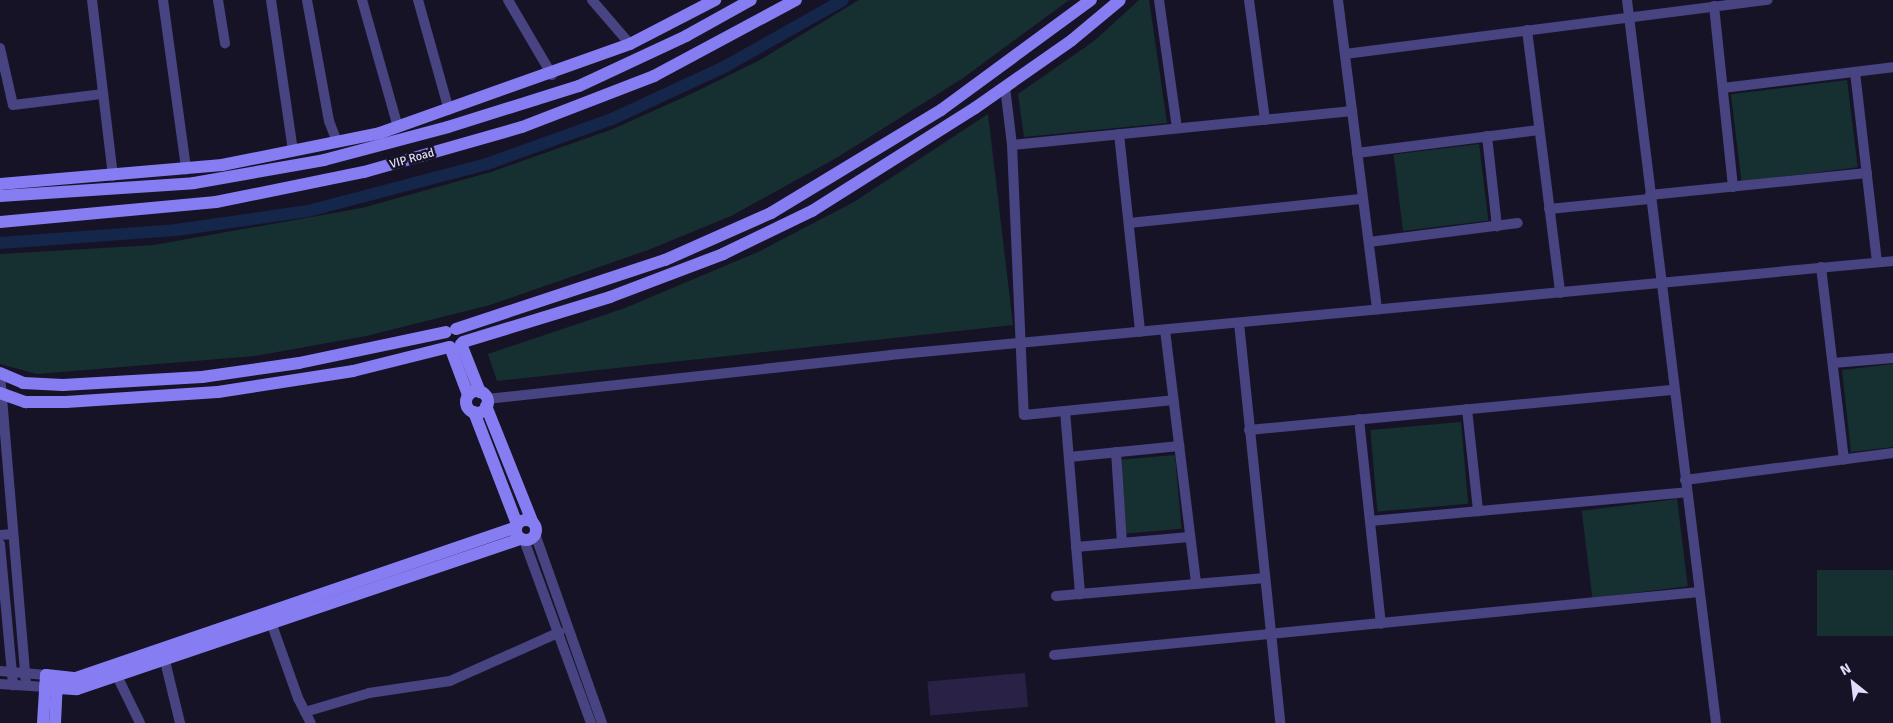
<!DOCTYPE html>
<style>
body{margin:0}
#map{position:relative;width:1893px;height:723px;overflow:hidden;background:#171327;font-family:Signika,sans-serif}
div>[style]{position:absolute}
.green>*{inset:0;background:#163031;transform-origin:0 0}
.canal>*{height:12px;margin:-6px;padding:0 6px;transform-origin:6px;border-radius:6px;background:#14264a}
.building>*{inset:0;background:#2a2146;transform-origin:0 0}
.street>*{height:10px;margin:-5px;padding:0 5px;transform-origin:5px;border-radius:5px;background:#484381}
.secondary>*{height:12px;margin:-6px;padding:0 6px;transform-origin:6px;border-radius:6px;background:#867df2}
.secondary>.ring{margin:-6px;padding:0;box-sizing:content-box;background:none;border:12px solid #867df2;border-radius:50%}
span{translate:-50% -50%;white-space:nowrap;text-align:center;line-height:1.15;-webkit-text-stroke:5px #171327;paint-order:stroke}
.street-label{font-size:12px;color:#e2dcfb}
.north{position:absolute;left:1828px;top:658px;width:50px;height:50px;-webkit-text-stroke:4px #171327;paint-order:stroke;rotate:331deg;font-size:14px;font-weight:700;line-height:20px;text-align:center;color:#e2dcfb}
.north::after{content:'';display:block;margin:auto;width:18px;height:22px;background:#e2dcfb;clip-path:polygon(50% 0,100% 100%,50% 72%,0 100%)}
</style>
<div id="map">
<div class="green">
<i style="clip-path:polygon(859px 0,1069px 0,963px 78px,838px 157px,731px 216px,648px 250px,490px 305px,366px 336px,255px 356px,37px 374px,0 364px,0 254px,154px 245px,362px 208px,491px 172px,613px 129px,691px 94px,760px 60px)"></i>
<i style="clip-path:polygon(1139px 0,1149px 0,1167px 123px,1024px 137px,1018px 94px,1094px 41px)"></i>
<i style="left:1847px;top:80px;width:88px;height:117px;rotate:83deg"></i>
<i style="clip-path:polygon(988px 114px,1013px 325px,497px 381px,488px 354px,625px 308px,758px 252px,854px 202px)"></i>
<i style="left:1479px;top:144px;width:77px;height:86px;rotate:83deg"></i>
<i style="clip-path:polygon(1893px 364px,1893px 447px,1851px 452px,1842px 370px)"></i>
<i style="left:1461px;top:422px;width:82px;height:91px;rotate:85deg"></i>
<i style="left:1175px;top:455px;width:74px;height:55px;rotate:85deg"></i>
<i style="left:1677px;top:499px;width:88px;height:96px;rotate:83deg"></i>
<i style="left:1893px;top:570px;width:66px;height:76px;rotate:90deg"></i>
</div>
<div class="canal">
<i style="left:0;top:243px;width:176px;rotate:-4.2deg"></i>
<i style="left:176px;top:230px;width:133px;rotate:-8.2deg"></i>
<i style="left:308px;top:211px;width:185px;rotate:-14.7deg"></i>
<i style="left:487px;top:164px;width:133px;rotate:-19.8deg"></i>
<i style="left:612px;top:119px;width:126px;rotate:-24.9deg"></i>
<i style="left:726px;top:66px;width:134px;rotate:-29.4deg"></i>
</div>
<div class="building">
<i style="left:1025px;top:673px;width:34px;height:98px;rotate:85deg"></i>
</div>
<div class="street">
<i style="left:92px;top:0;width:177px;rotate:83.2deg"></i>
<i style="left:163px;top:0;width:171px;rotate:82.2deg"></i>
<i style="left:218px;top:0;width:44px;rotate:80.8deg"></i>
<i style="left:271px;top:0;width:153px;rotate:81.7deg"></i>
<i style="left:307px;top:0;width:123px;rotate:79.7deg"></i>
<i style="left:329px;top:121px;width:22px;rotate:69deg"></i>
<i style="left:362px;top:0;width:132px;rotate:74.2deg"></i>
<i style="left:418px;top:0;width:114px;rotate:74.3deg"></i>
<i style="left:508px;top:0;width:87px;rotate:59.6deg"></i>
<i style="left:592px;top:0;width:58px;rotate:49.2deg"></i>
<i style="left:1159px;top:0;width:129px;rotate:82deg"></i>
<i style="left:1249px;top:0;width:121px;rotate:82.4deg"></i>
<i style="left:1338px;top:0;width:312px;rotate:82.8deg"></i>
<i style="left:1627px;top:0;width:728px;rotate:82.98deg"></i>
<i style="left:1714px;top:6px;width:182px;rotate:84deg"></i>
<i style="left:1527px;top:30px;width:265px;rotate:82.8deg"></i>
<i style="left:0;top:48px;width:58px;rotate:77.2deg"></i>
<i style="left:13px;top:105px;width:91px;rotate:-7deg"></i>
<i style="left:1345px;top:54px;width:426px;rotate:-7.3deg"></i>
<i style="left:1855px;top:72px;width:191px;rotate:83.4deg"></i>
<i style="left:1005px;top:87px;width:58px;rotate:83.1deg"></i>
<i style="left:1012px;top:145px;width:270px;rotate:87.5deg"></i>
<i style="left:1024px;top:415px;width:150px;rotate:-5.7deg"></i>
<i style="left:1723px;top:88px;width:171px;rotate:-7deg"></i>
<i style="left:1119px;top:134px;width:199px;rotate:83.9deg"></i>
<i style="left:1487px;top:136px;width:91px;rotate:83.7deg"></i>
<i style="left:1012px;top:145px;width:342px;rotate:-5.7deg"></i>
<i style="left:1357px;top:153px;width:183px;rotate:-7.2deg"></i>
<i style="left:1650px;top:195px;width:218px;rotate:-5.8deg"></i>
<i style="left:1549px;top:209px;width:101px;rotate:-5.7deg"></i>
<i style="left:1129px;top:223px;width:235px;rotate:-5.9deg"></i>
<i style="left:1369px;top:242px;width:150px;rotate:-7.3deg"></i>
<i style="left:1821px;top:267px;width:194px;rotate:83.2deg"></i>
<i style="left:1239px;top:323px;width:402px;rotate:84.1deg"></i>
<i style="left:1165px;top:330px;width:256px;rotate:83deg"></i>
<i style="left:1833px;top:363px;width:60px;rotate:-4.8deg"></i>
<i style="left:0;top:374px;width:312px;rotate:85.2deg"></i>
<i style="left:487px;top:399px;width:405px;rotate:-6.2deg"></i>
<i style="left:890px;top:355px;width:1007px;rotate:-5.35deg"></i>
<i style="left:1467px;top:409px;width:103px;rotate:83.8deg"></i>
<i style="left:1065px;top:411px;width:184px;rotate:85.3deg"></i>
<i style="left:1359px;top:419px;width:206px;rotate:83.9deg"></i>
<i style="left:1249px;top:430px;width:427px;rotate:-5.4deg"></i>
<i style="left:1116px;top:452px;width:91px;rotate:86.2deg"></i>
<i style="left:1069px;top:457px;width:111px;rotate:-5.7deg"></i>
<i style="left:1685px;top:480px;width:210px;rotate:-7.4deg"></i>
<i style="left:1370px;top:521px;width:318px;rotate:-5.2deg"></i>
<i style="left:535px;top:534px;width:201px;rotate:70.5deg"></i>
<i style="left:0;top:535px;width:13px;rotate:-4deg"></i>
<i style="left:524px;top:540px;width:195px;rotate:69.9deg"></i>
<i style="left:0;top:544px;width:142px;rotate:84.7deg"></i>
<i style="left:1076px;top:547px;width:114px;rotate:-5deg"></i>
<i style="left:1056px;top:596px;width:210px;rotate:-4.9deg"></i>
<i style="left:272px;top:625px;width:77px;rotate:70.4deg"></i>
<i style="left:298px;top:698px;width:28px;rotate:63deg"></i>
<i style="left:1054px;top:655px;width:648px;rotate:-5.58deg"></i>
<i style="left:165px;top:661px;width:64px;rotate:76.4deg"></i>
<i style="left:0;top:671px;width:46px;rotate:5deg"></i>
<i style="left:117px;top:676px;width:52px;rotate:63.9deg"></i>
<i style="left:0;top:684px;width:45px;rotate:3.8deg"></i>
<i style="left:305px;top:712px;width:67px;rotate:-16.5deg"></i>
<i style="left:369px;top:693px;width:82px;rotate:-8.4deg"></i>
<i style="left:450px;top:681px;width:120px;rotate:-24deg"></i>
</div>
<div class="secondary">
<i style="left:0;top:184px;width:223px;rotate:-4.9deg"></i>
<i style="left:222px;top:165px;width:161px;rotate:-11.4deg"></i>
<i style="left:380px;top:133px;width:265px;rotate:-19.6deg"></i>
<i style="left:630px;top:44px;width:96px;rotate:-27.4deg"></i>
<i style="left:0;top:196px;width:194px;rotate:-3.8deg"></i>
<i style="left:194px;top:183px;width:132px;rotate:-10deg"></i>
<i style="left:324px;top:160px;width:128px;rotate:-14.9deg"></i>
<i style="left:448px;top:127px;width:137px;rotate:-17.4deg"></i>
<i style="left:579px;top:86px;width:118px;rotate:-25deg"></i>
<i style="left:686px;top:36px;width:74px;rotate:-29deg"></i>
<i style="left:0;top:222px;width:217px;rotate:-5.3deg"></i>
<i style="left:216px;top:202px;width:151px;rotate:-11.5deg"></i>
<i style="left:364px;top:172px;width:164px;rotate:-15.9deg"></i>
<i style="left:522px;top:127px;width:142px;rotate:-21.1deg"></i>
<i style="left:654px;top:76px;width:161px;rotate:-28.2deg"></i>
<i style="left:456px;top:329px;width:220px;rotate:-18.3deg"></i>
<i style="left:665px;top:260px;width:116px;rotate:-23.9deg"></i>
<i style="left:771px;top:213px;width:199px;rotate:-31.2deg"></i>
<i style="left:941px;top:110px;width:186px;rotate:-36.3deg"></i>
<i style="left:463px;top:342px;width:154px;rotate:-17deg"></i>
<i style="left:610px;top:297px;width:121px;rotate:-20.8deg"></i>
<i style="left:723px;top:254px;width:99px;rotate:-25.8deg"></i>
<i style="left:812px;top:211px;width:193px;rotate:-32.3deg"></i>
<i style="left:975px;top:108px;width:118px;rotate:-35deg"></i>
<i style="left:1072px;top:40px;width:62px;rotate:-39.8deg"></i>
<i style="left:461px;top:344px;width:52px;rotate:68.4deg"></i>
<i style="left:450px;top:347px;width:51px;rotate:69.4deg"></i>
<i style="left:0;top:373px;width:25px;rotate:23deg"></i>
<i style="left:23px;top:383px;width:40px;rotate:2.9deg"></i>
<i style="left:63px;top:385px;width:139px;rotate:-3.3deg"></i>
<i style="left:202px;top:377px;width:98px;rotate:-8.2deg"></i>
<i style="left:299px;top:363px;width:150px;rotate:-11.9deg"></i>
<i class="ring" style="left:466px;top:391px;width:10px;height:10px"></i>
<i style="left:0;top:393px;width:27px;rotate:20deg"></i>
<i style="left:25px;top:402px;width:41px"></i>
<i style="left:66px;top:402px;width:152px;rotate:-3.8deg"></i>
<i style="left:218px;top:392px;width:137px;rotate:-8.8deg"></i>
<i style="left:353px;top:371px;width:99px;rotate:-14deg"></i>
<i style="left:486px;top:406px;width:124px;rotate:68.2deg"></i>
<i style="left:474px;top:412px;width:120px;rotate:69deg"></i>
<i class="ring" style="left:516px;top:520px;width:8px;height:8px"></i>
<i style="left:45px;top:687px;width:32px;rotate:4deg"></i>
<i style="left:77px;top:689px;width:469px;rotate:-18.7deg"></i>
<i style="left:43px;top:723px;width:48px;rotate:-86.4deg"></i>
<i style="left:46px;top:675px;width:30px;rotate:6deg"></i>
<i style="left:76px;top:678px;width:464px;rotate:-18.9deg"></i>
<i style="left:55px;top:723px;width:42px;rotate:-87.3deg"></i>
</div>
<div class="street-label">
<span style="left:412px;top:159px;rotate:-16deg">VIP Road</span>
</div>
<div class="north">N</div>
</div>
